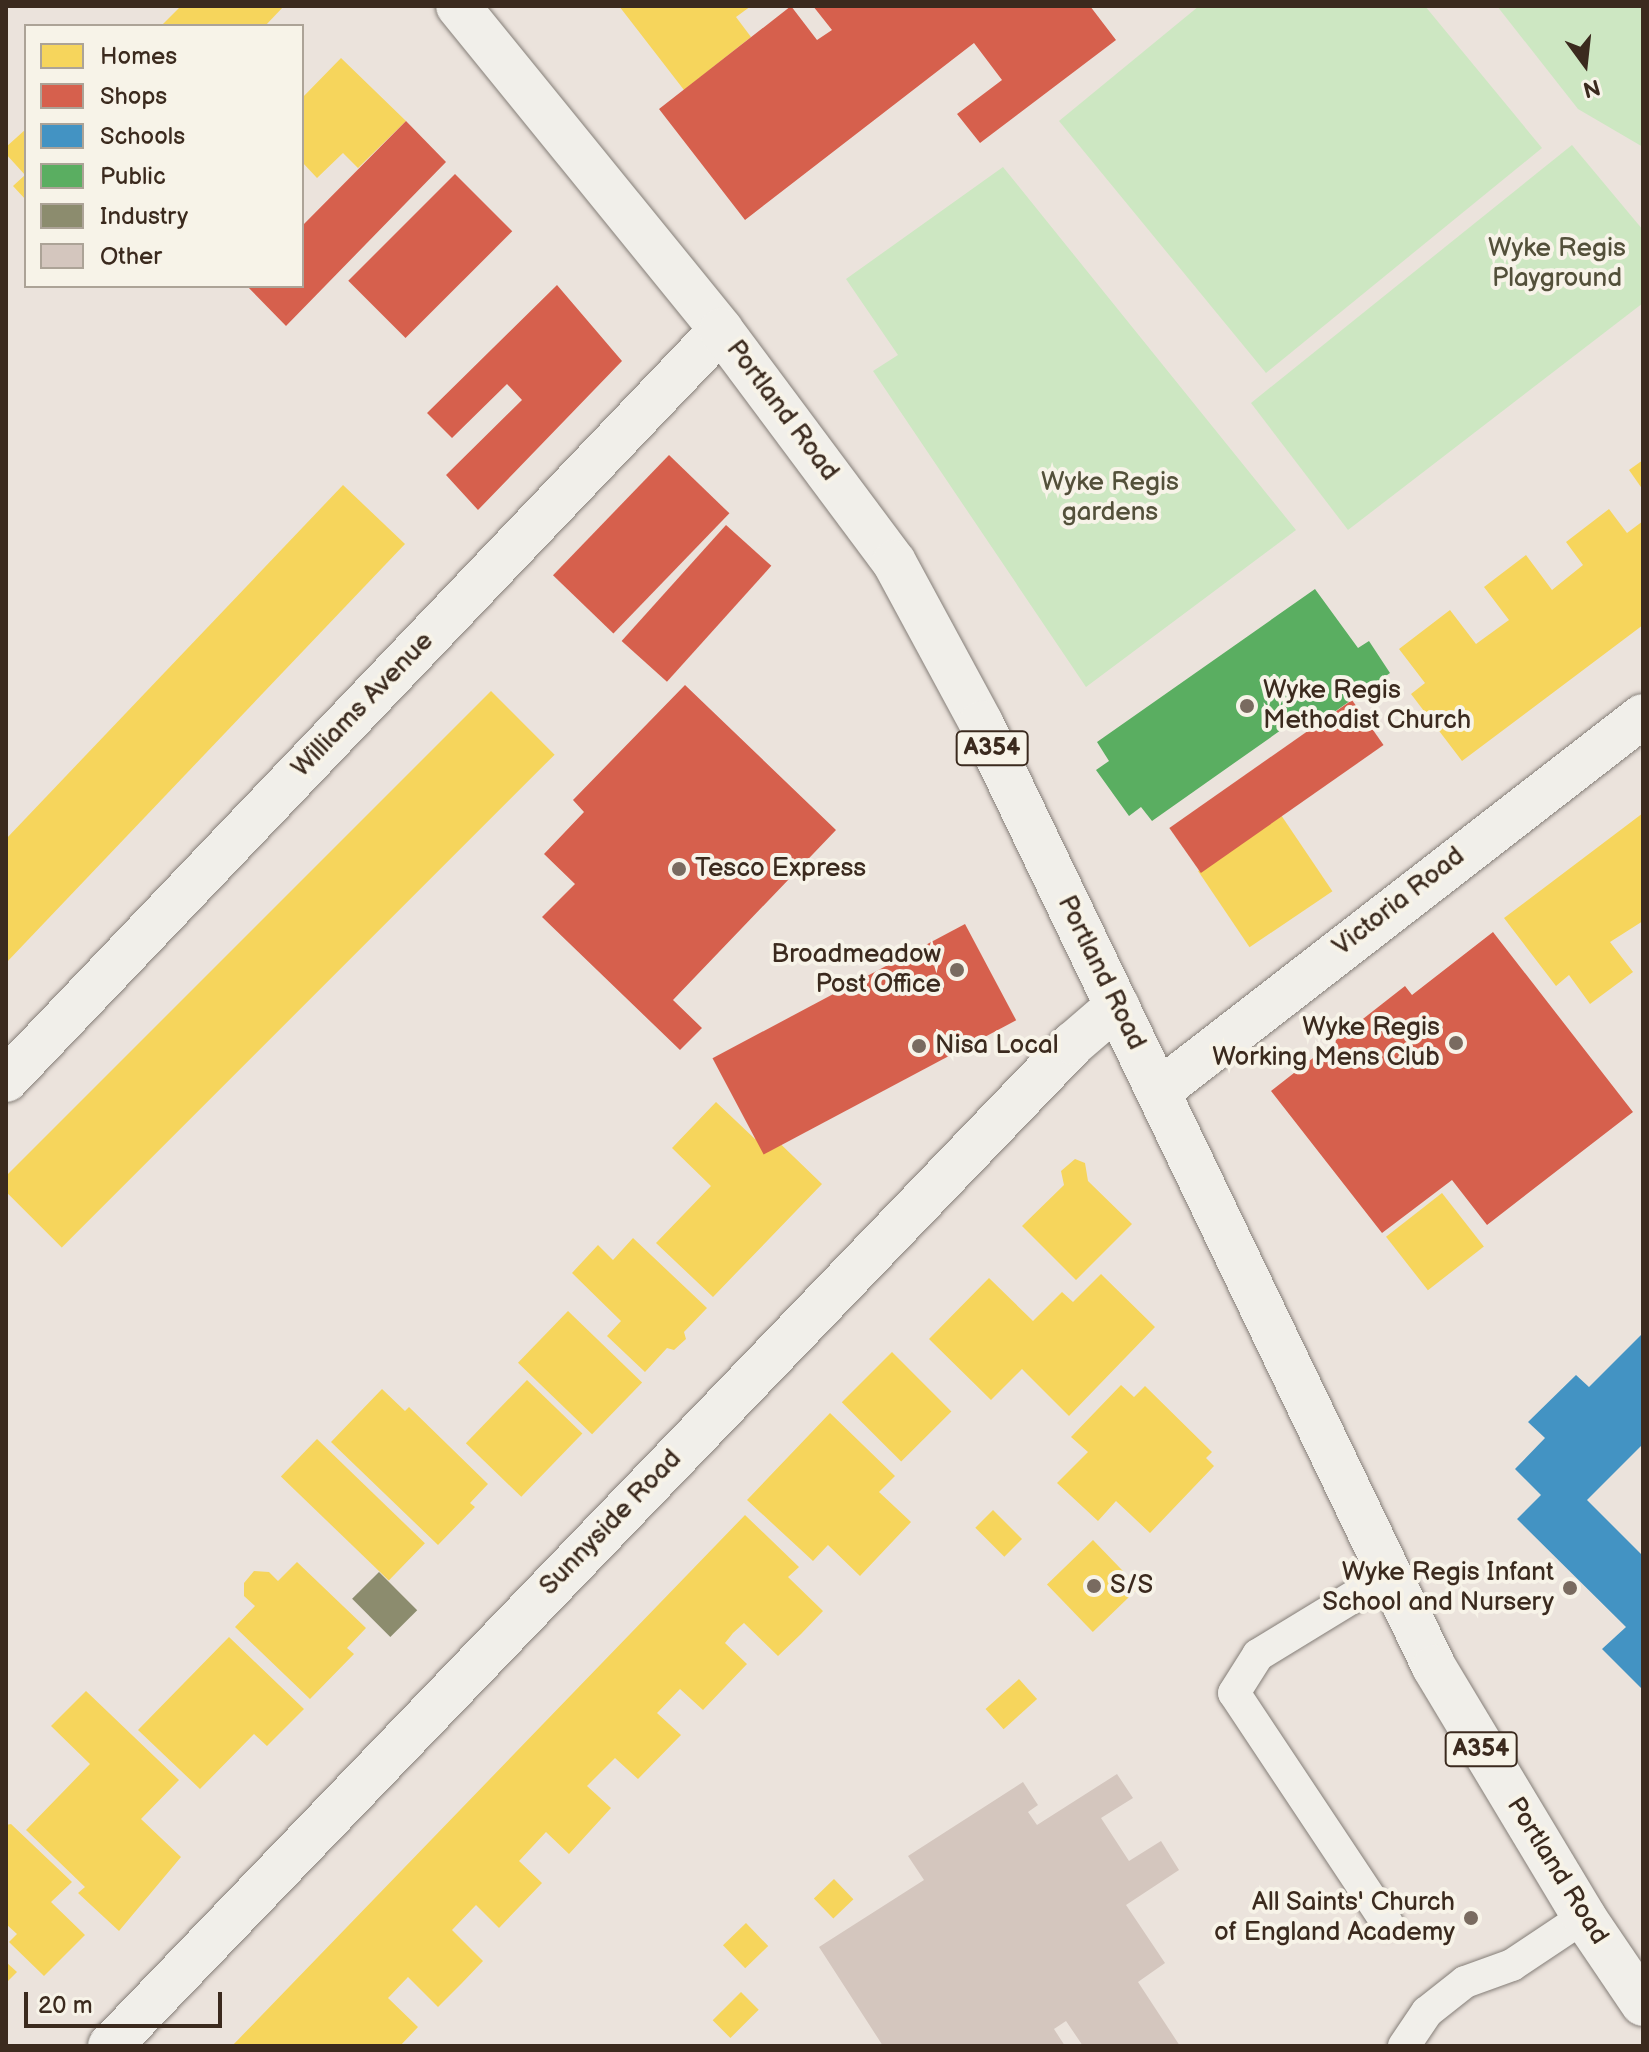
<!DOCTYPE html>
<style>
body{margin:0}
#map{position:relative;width:1649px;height:2052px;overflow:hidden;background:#ebe3dc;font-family:"Balsamiq Sans",sans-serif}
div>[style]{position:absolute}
.green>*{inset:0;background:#cde7c2}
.homes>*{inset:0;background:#f6d55c;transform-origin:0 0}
.shops>*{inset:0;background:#d6604d;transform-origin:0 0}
.schools>*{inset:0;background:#4393c3}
.public>*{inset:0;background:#5aae61}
.industry>*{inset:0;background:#8c8c6e;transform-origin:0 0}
.building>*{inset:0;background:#d4c6be}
.roads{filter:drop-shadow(0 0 2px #857e78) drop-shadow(0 0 2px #857e78)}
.lane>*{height:32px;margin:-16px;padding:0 16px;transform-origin:16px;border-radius:16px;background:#f1efea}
.street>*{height:44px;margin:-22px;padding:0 22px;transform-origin:22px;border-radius:22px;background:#f1efea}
.highway>*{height:44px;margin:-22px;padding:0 22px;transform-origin:22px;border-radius:22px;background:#f1efea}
.dots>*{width:22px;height:22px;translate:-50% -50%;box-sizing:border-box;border:4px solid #f7f3e8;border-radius:50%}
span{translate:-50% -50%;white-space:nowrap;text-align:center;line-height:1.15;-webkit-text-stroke:8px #f7f3e8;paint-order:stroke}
.shield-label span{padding:2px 6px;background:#f7f3e8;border:2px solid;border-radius:6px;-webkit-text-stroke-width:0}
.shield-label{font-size:24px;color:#3b2a1e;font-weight:700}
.park-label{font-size:26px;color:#53503a}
.street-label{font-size:26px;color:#3b2a1e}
.poi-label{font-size:26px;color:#3b2a1e}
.left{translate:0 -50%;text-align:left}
.right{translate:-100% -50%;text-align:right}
.frame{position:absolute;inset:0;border:8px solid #3b2a1e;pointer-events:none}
.legend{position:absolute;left:24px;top:24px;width:280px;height:264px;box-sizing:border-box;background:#f7f3e8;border:2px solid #aca397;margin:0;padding:10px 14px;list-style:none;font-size:24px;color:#3b2a1e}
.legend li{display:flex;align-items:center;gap:16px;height:40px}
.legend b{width:40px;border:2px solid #aca397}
.north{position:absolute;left:1545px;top:24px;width:80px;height:80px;-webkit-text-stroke:6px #f7f3e8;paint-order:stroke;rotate:165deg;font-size:22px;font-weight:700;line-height:32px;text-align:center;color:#3b2a1e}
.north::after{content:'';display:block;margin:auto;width:28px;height:36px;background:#3b2a1e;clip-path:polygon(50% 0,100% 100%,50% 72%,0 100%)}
.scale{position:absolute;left:24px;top:1992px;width:198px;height:36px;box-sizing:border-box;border:4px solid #3b2a1e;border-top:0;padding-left:10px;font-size:24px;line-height:28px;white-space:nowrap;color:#3b2a1e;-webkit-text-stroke:6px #f7f3e8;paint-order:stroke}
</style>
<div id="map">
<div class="green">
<i style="clip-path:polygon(1199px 6px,1425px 6px,1542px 148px,1266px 373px,1059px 121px)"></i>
<i style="clip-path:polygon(1497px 6px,1643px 6px,1643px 147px,1578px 109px)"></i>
<i style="clip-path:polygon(1572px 145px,1643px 230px,1643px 303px,1348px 530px,1251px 403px)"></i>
<i style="clip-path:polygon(1003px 167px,1296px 530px,1086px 687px,873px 371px,898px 355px,846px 279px)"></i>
</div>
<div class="homes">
<i style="clip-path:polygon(181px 6px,284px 6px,265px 26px,161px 26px)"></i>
<i style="clip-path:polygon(619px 6px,751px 6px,736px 17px,751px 37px,684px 90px)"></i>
<i style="clip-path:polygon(341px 58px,406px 121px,358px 168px,343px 153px,317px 178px,302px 162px,302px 98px)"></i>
<i style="clip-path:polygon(26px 129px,26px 200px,13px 186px,25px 175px,6px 154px,6px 147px)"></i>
<i style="clip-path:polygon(1643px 460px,1643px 490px,1629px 470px)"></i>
<i style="clip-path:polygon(343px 485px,405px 544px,6px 963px,6px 839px)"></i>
<i style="clip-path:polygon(1609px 509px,1627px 533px,1643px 521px,1643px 625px,1462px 761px,1411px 694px,1425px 683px,1399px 649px,1450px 610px,1476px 644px,1509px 620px,1484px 587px,1526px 555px,1552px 590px,1583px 565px,1566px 542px)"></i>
<i style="left:491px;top:691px;width:90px;height:697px;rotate:45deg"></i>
<i style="clip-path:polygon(1643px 813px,1643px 921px,1610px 942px,1633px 972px,1590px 1004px,1569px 975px,1556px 986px,1504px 918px)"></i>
<i style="left:1281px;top:815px;width:92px;height:100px;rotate:56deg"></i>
<i style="clip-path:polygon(716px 1102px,755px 1139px,765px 1129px,822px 1184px,713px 1297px,656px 1243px,711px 1186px,672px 1148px)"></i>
<i style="clip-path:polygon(1075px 1159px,1085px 1163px,1088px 1181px,1132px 1224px,1076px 1280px,1022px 1226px,1064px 1185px,1061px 1171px)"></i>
<i style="left:1442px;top:1193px;width:68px;height:71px;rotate:52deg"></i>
<i style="clip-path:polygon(633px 1238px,707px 1308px,684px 1332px,686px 1339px,674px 1350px,667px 1348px,645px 1372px,607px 1336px,621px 1321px,572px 1273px,598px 1245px,613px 1260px)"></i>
<i style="clip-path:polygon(1101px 1274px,1155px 1327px,1069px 1416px,1022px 1369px,991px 1400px,929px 1339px,989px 1278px,1033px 1321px,1062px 1292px,1073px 1302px)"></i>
<i style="left:568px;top:1311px;width:103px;height:72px;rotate:44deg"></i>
<i style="left:892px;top:1352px;width:84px;height:71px;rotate:45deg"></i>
<i style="left:527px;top:1380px;width:77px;height:88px;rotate:44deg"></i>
<i style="clip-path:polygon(1121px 1385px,1134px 1397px,1145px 1386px,1212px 1452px,1206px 1458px,1214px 1466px,1150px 1533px,1116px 1501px,1098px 1521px,1057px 1483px,1088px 1452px,1071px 1437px)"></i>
<i style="clip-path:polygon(382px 1389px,405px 1411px,409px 1407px,488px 1484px,470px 1503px,475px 1507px,438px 1545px,331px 1442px)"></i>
<i style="clip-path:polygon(830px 1413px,895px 1476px,879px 1492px,911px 1522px,860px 1576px,828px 1545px,813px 1561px,747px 1500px)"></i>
<i style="left:317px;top:1439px;width:150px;height:52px;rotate:44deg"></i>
<i style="left:993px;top:1510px;width:41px;height:25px;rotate:45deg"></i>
<i style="clip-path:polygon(745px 1515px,799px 1567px,788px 1577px,823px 1611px,801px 1634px,778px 1656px,744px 1623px,733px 1633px,725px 1643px,747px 1664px,703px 1710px,680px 1689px,657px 1713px,681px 1735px,638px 1779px,615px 1758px,587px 1786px,611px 1808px,569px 1854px,546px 1832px,519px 1861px,542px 1883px,499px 1928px,476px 1905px,452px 1930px,483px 1961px,461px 1984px,438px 2007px,408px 1977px,388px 1998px,418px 2027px,400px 2046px,232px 2046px)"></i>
<i style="left:1093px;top:1540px;width:66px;height:64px;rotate:46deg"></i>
<i style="clip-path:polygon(297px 1562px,366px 1628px,347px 1648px,354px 1654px,310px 1699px,235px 1627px,255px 1606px,244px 1596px,244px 1583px,254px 1571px,269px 1572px,278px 1581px)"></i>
<i style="clip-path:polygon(229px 1637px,304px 1709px,267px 1746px,254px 1734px,200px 1789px,138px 1730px)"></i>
<i style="left:1019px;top:1679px;width:27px;height:45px;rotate:48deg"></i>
<i style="clip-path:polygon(86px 1691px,179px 1780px,141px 1819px,181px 1857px,119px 1931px,78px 1893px,85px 1887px,26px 1830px,90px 1764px,51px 1726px)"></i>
<i style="clip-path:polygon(11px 1824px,72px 1882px,51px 1902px,85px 1935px,44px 1976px,9px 1942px,17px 1934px,6px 1924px,6px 1825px)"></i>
<i style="left:834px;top:1879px;width:28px;height:28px;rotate:46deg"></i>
<i style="left:746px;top:1923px;width:32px;height:32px;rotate:46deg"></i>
<i style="clip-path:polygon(6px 1962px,17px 1972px,6px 1983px)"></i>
<i style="left:741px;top:1992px;width:25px;height:40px;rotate:45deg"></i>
</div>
<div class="shops">
<i style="clip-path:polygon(791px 6px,817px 40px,832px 30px,813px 6px,1090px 6px,1116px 40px,980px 143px,957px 114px,1002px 80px,974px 43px,745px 220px,659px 109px)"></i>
<i style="clip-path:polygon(406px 121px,446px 162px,286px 326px,247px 286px,302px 286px,302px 226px)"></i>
<i style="left:455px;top:174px;width:81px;height:151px;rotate:45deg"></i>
<i style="clip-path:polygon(557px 285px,622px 361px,478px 510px,446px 475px,522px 400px,507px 384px,452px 438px,427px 413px)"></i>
<i style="left:669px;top:455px;width:84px;height:167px;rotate:44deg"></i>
<i style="left:726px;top:525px;width:61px;height:156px;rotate:42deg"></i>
<i style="clip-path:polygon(685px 685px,836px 830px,673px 1000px,702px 1028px,680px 1050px,542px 917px,575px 884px,544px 854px,584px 812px,573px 800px)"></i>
<i style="left:1352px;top:700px;width:55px;height:223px;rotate:55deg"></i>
<i style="left:965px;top:924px;width:109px;height:286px;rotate:62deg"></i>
<i style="clip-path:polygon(1493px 932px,1633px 1112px,1487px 1225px,1452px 1180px,1382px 1233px,1271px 1091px,1405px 986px,1412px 995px)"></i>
</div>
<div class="schools">
<i style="clip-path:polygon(1643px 1333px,1643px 1444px,1587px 1500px,1643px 1556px,1643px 1690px,1602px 1649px,1626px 1627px,1517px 1519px,1541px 1495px,1515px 1469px,1545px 1438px,1528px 1422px,1576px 1375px,1589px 1387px)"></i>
</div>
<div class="public">
<i style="clip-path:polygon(1315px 589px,1358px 648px,1369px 641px,1390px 673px,1317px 724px,1308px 711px,1152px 821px,1141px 807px,1129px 816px,1096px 770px,1109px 761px,1097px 742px)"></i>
</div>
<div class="industry">
<i style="left:379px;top:1572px;width:54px;height:38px;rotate:45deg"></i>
</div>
<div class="building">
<i style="clip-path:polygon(1117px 1774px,1133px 1798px,1101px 1818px,1129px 1861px,1161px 1841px,1179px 1870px,1126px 1905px,1165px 1963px,1138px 1982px,1180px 2046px,1083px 2046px,1066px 2021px,1054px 2029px,1065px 2046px,883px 2046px,819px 1947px,924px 1880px,908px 1856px,1023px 1782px,1038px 1805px,1028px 1812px,1037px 1825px)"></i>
</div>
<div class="roads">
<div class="lane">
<i style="left:1387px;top:1923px;width:276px;rotate:-123.6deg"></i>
<i style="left:1234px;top:1693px;width:45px;rotate:-57.7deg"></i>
<i style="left:1258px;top:1655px;width:153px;rotate:-31.4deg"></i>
<i style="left:1404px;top:2046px;width:41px;rotate:-55.9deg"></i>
<i style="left:1427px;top:2012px;width:48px;rotate:-38.3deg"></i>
<i style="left:1465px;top:1982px;width:50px;rotate:-19.9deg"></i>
<i style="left:1512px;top:1965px;width:87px;rotate:-33.7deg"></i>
</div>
<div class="street">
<i style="left:6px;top:1080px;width:1036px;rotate:-46.37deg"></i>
<i style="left:1159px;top:1091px;width:612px;rotate:-37.77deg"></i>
<i style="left:110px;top:2046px;width:1391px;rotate:-46.14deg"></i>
<i style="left:1074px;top:1043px;width:57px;rotate:-40.7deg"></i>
</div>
<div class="highway">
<i style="left:458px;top:6px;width:417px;rotate:50.9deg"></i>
<i style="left:721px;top:330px;width:289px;rotate:53.3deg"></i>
<i style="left:894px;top:562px;width:183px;rotate:61.6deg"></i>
<i style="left:981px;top:723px;width:1047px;rotate:64.36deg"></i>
<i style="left:1434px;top:1667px;width:292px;rotate:59deg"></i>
<i style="left:1584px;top:1917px;width:105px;rotate:55.9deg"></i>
</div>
</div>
<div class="dots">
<i style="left:1247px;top:706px;background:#796b60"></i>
<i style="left:679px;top:869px;background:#796b60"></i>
<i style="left:957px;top:970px;background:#796b60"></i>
<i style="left:1456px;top:1043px;background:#796b60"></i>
<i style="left:919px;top:1046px;background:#796b60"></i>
<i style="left:1094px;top:1586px;background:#796b60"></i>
<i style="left:1570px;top:1588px;background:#796b60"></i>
<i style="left:1471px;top:1918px;background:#796b60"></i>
</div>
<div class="shield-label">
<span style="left:992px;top:748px">A354</span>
<span style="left:1481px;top:1749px">A354</span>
</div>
<div class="park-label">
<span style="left:1557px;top:264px">Wyke Regis<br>Playground</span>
<span style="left:1110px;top:498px">Wyke Regis<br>gardens</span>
</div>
<div class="street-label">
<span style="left:782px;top:411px;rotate:53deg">Portland Road</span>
<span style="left:363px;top:705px;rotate:-46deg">Williams Avenue</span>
<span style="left:1399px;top:902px;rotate:-38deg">Victoria Road</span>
<span style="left:1101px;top:973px;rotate:64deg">Portland Road</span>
<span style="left:611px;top:1523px;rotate:-46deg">Sunnyside Road</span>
<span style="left:1557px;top:1871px;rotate:58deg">Portland Road</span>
</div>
<div class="poi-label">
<span class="left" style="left:1263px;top:706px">Wyke Regis<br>Methodist Church</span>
<span class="left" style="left:695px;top:869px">Tesco Express</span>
<span class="right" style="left:941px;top:970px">Broadmeadow<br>Post Office</span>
<span class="right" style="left:1440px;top:1043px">Wyke Regis<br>Working Mens Club</span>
<span class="left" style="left:935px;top:1046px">Nisa Local</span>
<span class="right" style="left:1554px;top:1588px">Wyke Regis Infant<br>School and Nursery</span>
<span class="left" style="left:1110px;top:1586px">S/S</span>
<span class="right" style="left:1455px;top:1918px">All Saints' Church<br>of England Academy</span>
</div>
<div class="frame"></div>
<ul class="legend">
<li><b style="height:22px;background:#f6d55c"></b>Homes</li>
<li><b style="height:22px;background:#d6604d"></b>Shops</li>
<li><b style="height:22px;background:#4393c3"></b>Schools</li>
<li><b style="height:22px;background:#5aae61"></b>Public</li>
<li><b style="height:22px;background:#8c8c6e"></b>Industry</li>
<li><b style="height:22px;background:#d4c6be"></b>Other</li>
</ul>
<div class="north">N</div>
<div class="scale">20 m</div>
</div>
